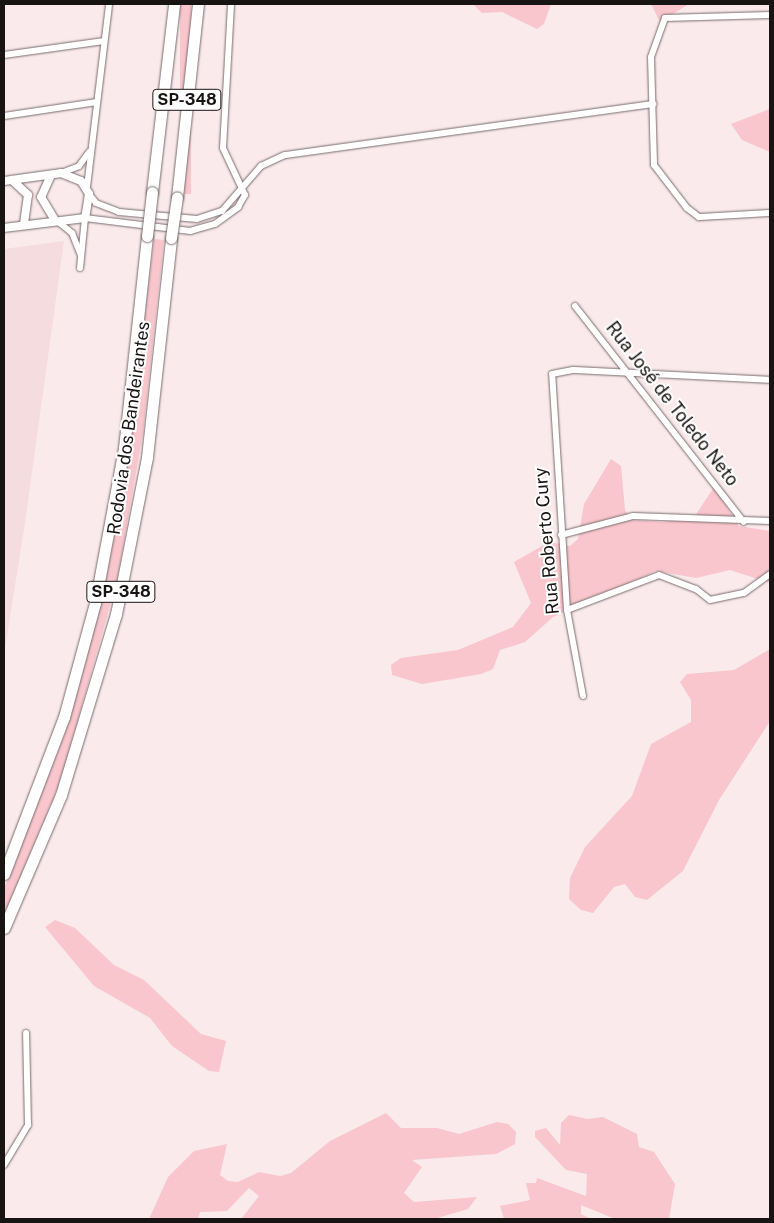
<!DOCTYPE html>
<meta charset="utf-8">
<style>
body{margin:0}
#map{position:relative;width:774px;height:1223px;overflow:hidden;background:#faeaec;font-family:"Public Sans",sans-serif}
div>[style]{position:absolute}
.built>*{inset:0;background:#f5dcdf}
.green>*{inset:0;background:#f8c6cc;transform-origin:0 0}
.roads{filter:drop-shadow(0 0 1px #796b6c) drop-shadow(0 0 1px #796b6c)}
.minor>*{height:6px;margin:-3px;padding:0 3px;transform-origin:3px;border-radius:3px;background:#fff}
.tertiary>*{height:8px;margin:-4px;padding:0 4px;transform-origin:4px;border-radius:4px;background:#fff}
.motorway>*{height:11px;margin:-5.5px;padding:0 5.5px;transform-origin:5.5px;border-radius:5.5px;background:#fff}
.bridges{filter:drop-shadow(0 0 1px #796b6c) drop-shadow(0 0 1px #796b6c)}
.motorway-bridge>*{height:11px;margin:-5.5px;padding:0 5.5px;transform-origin:5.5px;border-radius:5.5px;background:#fff}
span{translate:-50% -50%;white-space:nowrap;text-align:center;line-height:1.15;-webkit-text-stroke:4px #fff;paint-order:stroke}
.shield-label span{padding:1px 4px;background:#fff;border:1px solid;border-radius:4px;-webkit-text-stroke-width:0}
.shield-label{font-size:16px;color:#191414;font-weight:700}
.street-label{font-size:18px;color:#191414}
.frame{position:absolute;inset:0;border:5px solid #191414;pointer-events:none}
</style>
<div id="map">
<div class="built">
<i style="clip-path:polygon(64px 241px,25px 523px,4px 655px,4px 249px)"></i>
</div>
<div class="green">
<i style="left:180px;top:4px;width:11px;height:190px"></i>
<i style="clip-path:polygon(473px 4px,551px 4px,544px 24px,537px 29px,502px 12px,482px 13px)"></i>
<i style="clip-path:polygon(651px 4px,689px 4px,660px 22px)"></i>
<i style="clip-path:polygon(770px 109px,770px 152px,742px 140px,731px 124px)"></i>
<i style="clip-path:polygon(154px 239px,164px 240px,143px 433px,117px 581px,61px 780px,4px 915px,4px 888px,62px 741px,104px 589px,125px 479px)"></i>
<i style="clip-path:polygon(611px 459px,621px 466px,625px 510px,632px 520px,663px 522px,695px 516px,714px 487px,739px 526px,770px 531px,770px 583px,730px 570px,696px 578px,656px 571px,553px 617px,525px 642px,500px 650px,493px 669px,481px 674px,422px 684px,392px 675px,391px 665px,401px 658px,458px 650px,513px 627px,531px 603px,514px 562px,549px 542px,570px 546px,578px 539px,584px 504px)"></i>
<i style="clip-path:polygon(770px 649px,770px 721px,719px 800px,683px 871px,647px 900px,635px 897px,625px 884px,614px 887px,593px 913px,581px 910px,569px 899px,570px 878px,585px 847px,632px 796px,651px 744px,691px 722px,691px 700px,680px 682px,687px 674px,734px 670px)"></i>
<i style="clip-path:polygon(55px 920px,75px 928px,114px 965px,144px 980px,201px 1034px,226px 1041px,219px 1072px,209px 1071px,172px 1046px,150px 1018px,94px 986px,45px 927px)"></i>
<i style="clip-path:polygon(386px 1113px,401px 1128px,437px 1128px,459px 1134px,497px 1122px,508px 1124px,516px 1132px,515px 1144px,496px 1154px,412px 1160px,422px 1167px,404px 1193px,414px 1202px,477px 1197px,468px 1209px,434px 1219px,241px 1219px,259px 1196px,249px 1188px,227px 1211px,200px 1212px,198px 1219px,149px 1219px,168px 1177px,194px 1151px,227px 1144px,220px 1175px,228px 1181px,238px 1182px,259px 1172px,280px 1176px,291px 1173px,330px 1141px)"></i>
<i style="clip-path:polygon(569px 1115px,588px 1119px,603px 1117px,637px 1134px,639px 1147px,654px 1152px,675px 1184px,669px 1219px,615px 1219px,581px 1205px,581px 1214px,591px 1219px,504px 1219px,500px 1206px,530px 1200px,526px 1183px,536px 1183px,537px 1178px,586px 1196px,587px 1174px,566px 1170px,535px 1137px,535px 1131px,546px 1128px,560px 1145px,561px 1123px)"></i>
</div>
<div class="roads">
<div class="minor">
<i style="left:770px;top:15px;width:105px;rotate:178.4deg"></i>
<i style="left:665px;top:18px;width:41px;rotate:109.7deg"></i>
<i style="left:651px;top:57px;width:108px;rotate:88.4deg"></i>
<i style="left:654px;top:165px;width:54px;rotate:52.5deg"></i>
<i style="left:687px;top:208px;width:15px;rotate:37deg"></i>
<i style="left:699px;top:217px;width:71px;rotate:-3.2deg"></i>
<i style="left:4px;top:55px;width:101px;rotate:-8deg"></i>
<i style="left:4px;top:116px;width:94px;rotate:-8.6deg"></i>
<i style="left:61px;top:173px;width:19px;rotate:-21deg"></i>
<i style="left:79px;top:166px;width:17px;rotate:-54deg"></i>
<i style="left:87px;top:187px;width:184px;rotate:-83.1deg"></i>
<i style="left:89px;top:194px;width:11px;rotate:52deg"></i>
<i style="left:96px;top:203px;width:25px;rotate:21deg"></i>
<i style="left:119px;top:212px;width:78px;rotate:5.1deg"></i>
<i style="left:197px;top:219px;width:26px;rotate:-18deg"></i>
<i style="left:222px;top:211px;width:60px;rotate:-49.1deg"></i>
<i style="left:261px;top:166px;width:26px;rotate:-25deg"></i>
<i style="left:285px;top:155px;width:372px;rotate:-7.9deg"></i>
<i style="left:56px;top:220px;width:21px;rotate:39deg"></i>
<i style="left:72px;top:233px;width:24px;rotate:68deg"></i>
<i style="left:80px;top:268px;width:50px;rotate:-84.3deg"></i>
<i style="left:85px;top:218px;width:106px;rotate:7.1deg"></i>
<i style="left:190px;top:231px;width:26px;rotate:-16deg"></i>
<i style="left:215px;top:224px;width:29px;rotate:-36deg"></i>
<i style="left:238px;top:207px;width:14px;rotate:-60deg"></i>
<i style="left:245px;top:195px;width:52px;rotate:-115.1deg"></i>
<i style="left:223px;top:148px;width:144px;rotate:-86.8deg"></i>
<i style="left:575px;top:306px;width:274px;rotate:52deg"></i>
<i style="left:561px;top:535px;width:74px;rotate:-14.8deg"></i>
<i style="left:633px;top:516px;width:137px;rotate:2.1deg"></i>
<i style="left:567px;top:610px;width:98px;rotate:-20.8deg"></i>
<i style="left:659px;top:575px;width:40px;rotate:21deg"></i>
<i style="left:696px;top:589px;width:18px;rotate:38deg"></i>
<i style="left:710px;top:600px;width:35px;rotate:-12deg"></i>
<i style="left:744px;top:593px;width:32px;rotate:-36deg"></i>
<i style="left:583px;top:696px;width:87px;rotate:-100.5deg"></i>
<i style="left:567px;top:610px;width:236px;rotate:-93.6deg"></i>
<i style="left:552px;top:374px;width:21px;rotate:-11deg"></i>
<i style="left:573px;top:370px;width:197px;rotate:2.9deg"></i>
<i style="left:4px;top:1165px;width:47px;rotate:-59deg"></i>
<i style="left:28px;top:1125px;width:92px;rotate:-91.2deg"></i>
</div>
<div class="tertiary">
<i style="left:51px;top:175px;width:24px;rotate:114deg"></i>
<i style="left:41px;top:197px;width:27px;rotate:59deg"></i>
<i style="left:12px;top:180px;width:22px;rotate:43deg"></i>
<i style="left:28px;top:195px;width:30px;rotate:98deg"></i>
<i style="left:4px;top:181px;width:58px;rotate:-8deg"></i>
<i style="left:61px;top:173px;width:22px;rotate:22deg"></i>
<i style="left:81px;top:181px;width:15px;rotate:58deg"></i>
<i style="left:89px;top:194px;width:24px;rotate:99deg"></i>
<i style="left:85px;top:218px;width:82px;rotate:173deg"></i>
</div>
<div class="motorway">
<i style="left:152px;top:192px;width:189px;rotate:-83.3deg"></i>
<i style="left:177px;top:197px;width:194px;rotate:-83.8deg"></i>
<i style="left:4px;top:874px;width:168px;rotate:-69.1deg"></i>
<i style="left:64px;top:717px;width:118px;rotate:-74.8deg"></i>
<i style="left:95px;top:603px;width:158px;rotate:-79.4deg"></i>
<i style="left:124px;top:448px;width:213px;rotate:-83.8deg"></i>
<i style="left:4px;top:928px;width:145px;rotate:-66.8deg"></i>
<i style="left:61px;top:795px;width:189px;rotate:-73.1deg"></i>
<i style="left:116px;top:614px;width:160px;rotate:-78.8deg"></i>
<i style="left:147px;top:457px;width:220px;rotate:-83.7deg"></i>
</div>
</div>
<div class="bridges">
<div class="motorway-bridge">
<i style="left:147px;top:236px;width:44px;rotate:-83.5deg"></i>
<i style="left:171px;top:238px;width:41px;rotate:-81.7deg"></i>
</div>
</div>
<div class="shield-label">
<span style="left:187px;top:100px">SP-348</span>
<span style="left:121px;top:592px">SP-348</span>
</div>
<div class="street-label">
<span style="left:672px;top:404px;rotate:52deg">Rua José de Toledo Neto</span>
<span style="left:129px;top:428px;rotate:-82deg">Rodovia dos Bandeirantes</span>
<span style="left:547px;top:541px;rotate:-95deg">Rua Roberto Cury</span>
</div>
<div class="frame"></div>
</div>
